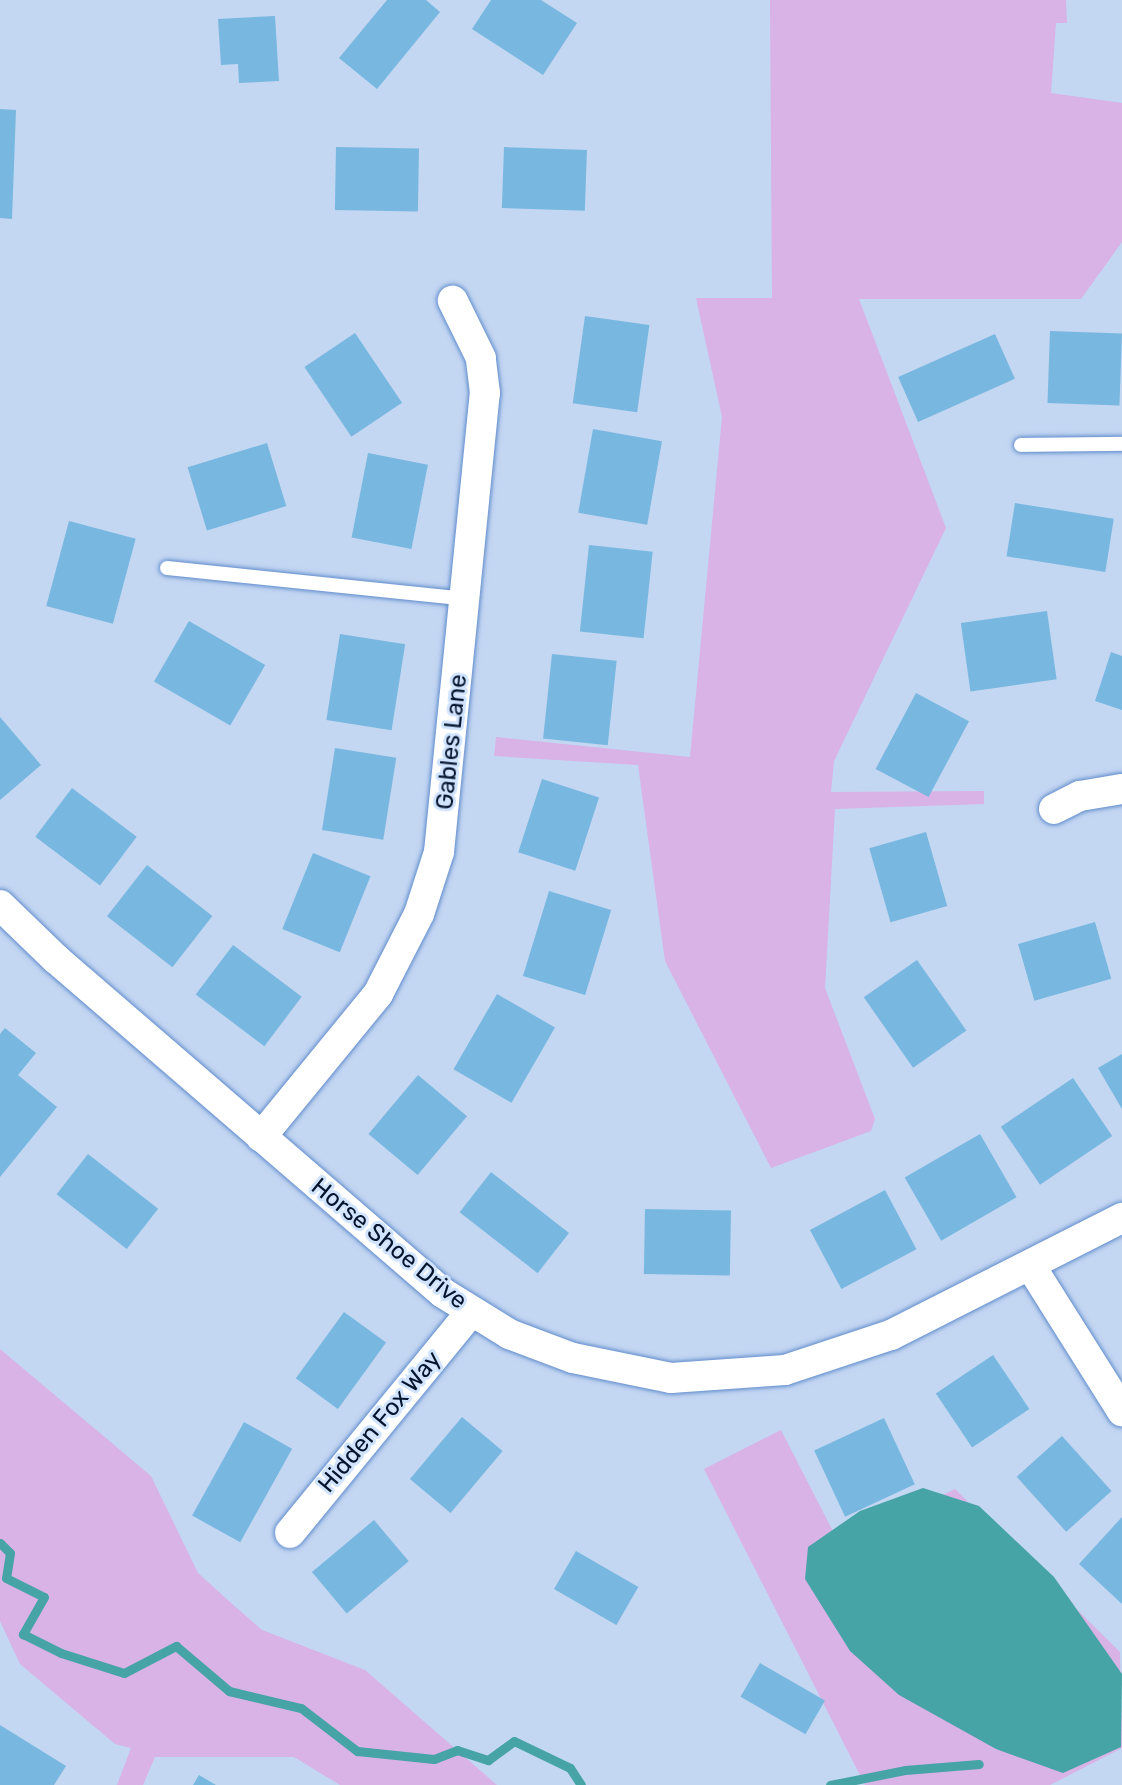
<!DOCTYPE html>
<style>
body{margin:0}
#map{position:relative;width:1122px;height:1785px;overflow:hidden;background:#c3d6f2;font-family:Rubik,sans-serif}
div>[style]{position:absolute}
.green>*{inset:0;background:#d9b2e6}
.water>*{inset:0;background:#46a4a6}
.stream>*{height:9px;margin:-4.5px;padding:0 4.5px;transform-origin:4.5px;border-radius:4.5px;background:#46a4a6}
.building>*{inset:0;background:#78b8e0;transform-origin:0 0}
.roads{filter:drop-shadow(0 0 2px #608ccc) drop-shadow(0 0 2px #608ccc)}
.service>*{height:14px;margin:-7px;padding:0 7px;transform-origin:7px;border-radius:7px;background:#fff}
.minor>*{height:30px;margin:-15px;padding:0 15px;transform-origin:15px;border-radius:15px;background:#fff}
span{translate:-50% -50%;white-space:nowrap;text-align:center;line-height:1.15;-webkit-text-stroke:6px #d0e3ff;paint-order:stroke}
.street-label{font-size:24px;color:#04142c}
</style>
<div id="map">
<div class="green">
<i style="clip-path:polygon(770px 0,1066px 0,1067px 23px,1056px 23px,1051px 93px,1122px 103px,1122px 242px,1081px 299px,859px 299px,946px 528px,834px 761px,831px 792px,984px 791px,984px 804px,835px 809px,825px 988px,875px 1119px,871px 1131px,771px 1168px,665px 961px,638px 765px,494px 756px,496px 737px,690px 757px,722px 417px,696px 298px,772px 298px)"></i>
<i style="clip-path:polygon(0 1349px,151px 1476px,198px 1573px,230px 1602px,262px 1630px,365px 1670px,497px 1785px,340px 1785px,294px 1757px,155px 1757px,143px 1785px,117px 1785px,131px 1748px,115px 1744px,20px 1664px,0 1621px)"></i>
<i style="clip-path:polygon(781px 1430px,841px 1547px,955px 1489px,1120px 1652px,1122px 1748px,1050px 1785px,865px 1785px,704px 1469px)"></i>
</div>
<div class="water">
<i style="clip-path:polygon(923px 1488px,979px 1506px,1054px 1577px,1122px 1674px,1121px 1747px,1063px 1773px,996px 1749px,899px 1695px,850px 1651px,805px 1579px,808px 1547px,860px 1511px)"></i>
</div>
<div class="stream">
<i style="left:0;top:1543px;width:14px;rotate:45deg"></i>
<i style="left:10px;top:1553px;width:25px;rotate:99deg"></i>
<i style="left:6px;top:1578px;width:42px;rotate:26.6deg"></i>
<i style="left:44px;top:1597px;width:43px;rotate:119.6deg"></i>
<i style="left:23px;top:1634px;width:42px;rotate:26.6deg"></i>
<i style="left:61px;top:1653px;width:66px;rotate:17.6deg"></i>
<i style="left:124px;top:1673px;width:59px;rotate:-27.4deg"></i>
<i style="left:176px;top:1646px;width:70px;rotate:40.3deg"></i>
<i style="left:229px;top:1691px;width:74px;rotate:13.3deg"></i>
<i style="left:301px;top:1708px;width:71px;rotate:37.5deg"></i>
<i style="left:357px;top:1751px;width:77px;rotate:5.9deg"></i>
<i style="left:434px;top:1759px;width:25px;rotate:-21deg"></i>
<i style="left:457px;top:1750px;width:33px;rotate:18deg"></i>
<i style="left:488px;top:1760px;width:32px;rotate:-36deg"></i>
<i style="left:514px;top:1741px;width:62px;rotate:25.7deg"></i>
<i style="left:570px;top:1768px;width:20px;rotate:57deg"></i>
<i style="left:830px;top:1785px;width:76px;rotate:-11.3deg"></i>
<i style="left:905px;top:1770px;width:74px;rotate:-4.6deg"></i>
</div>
<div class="building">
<i style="clip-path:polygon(387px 0,426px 0,440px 12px,377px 89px,339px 58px)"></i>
<i style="clip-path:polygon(491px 0,541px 0,577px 23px,543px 75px,472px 29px)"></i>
<i style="clip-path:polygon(275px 16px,279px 81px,239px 83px,238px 64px,221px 65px,218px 19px)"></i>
<i style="clip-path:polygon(0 109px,16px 110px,12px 219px,0 218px)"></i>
<i style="left:336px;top:147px;width:83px;height:63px;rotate:1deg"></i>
<i style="left:504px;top:147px;width:83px;height:61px;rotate:2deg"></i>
<i style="left:585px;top:316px;width:65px;height:88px;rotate:8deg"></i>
<i style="left:1050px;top:331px;width:72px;height:72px;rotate:2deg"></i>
<i style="left:355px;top:333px;width:84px;height:61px;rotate:56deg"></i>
<i style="left:995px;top:334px;width:49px;height:106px;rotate:66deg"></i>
<i style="left:593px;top:429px;width:70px;height:85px;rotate:10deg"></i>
<i style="left:267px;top:443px;width:66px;height:83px;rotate:73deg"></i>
<i style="left:368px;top:453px;width:61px;height:86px;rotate:11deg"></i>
<i style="left:1015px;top:503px;width:100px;height:54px;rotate:9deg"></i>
<i style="left:69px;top:521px;width:69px;height:88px;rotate:15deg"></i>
<i style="left:589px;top:545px;width:64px;height:87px;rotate:6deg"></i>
<i style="left:1047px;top:611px;width:69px;height:87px;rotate:82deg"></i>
<i style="left:189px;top:621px;width:88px;height:70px;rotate:30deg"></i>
<i style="left:340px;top:634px;width:66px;height:87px;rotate:9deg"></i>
<i style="clip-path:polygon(1111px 652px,1122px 656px,1122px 710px,1095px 701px)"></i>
<i style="left:552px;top:654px;width:65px;height:85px;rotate:6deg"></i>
<i style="left:916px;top:693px;width:60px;height:86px;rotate:28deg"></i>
<i style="clip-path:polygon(0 717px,41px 765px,0 800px)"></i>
<i style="left:335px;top:748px;width:62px;height:83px;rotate:9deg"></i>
<i style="left:542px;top:779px;width:60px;height:77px;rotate:18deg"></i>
<i style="left:72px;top:788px;width:81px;height:61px;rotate:37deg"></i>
<i style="left:926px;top:832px;width:77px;height:59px;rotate:74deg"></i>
<i style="left:313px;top:853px;width:62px;height:82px;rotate:22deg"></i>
<i style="left:147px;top:865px;width:83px;height:65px;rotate:38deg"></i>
<i style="left:549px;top:891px;width:65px;height:89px;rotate:17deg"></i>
<i style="left:1095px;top:922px;width:59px;height:80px;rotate:74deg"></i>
<i style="left:233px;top:945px;width:86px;height:62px;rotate:37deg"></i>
<i style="left:917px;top:960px;width:86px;height:65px;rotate:55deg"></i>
<i style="left:497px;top:994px;width:67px;height:87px;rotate:30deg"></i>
<i style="clip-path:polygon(5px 1028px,36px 1053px,18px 1075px,57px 1107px,0 1177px,0 1034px)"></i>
<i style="clip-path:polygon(1122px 1054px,1122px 1109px,1098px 1068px)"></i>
<i style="left:418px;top:1075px;width:64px;height:77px;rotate:40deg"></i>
<i style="left:1073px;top:1078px;width:70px;height:87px;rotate:56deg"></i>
<i style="left:980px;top:1134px;width:73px;height:87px;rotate:60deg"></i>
<i style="left:88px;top:1154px;width:89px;height:51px;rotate:38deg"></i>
<i style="left:491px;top:1172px;width:99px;height:51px;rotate:38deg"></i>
<i style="left:885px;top:1190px;width:67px;height:85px;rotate:62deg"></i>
<i style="left:645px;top:1209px;width:86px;height:65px;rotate:1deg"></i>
<i style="left:344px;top:1312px;width:52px;height:82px;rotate:36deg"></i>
<i style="left:993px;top:1355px;width:65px;height:69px;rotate:56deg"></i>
<i style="left:462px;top:1417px;width:53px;height:81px;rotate:40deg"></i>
<i style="left:884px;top:1418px;width:73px;height:77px;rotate:65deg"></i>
<i style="left:244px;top:1422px;width:55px;height:107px;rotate:29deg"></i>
<i style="left:1062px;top:1436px;width:74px;height:61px;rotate:48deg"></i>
<i style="clip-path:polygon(1122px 1517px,1122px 1604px,1079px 1564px)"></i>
<i style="left:374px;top:1520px;width:54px;height:81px;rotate:50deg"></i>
<i style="left:576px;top:1551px;width:72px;height:44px;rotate:30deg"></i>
<i style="left:760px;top:1663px;width:75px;height:39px;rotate:30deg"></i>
<i style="clip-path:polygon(0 1725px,66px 1766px,54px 1785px,0 1785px)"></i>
<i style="clip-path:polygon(199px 1775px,216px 1785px,193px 1785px)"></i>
</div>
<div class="roads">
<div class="service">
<i style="left:1021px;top:445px;width:101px;rotate:-0.6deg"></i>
<i style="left:167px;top:568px;width:301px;rotate:5.9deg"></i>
</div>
<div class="minor">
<i style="left:1054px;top:809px;width:29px;rotate:-27deg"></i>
<i style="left:1080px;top:796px;width:43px;rotate:-9.5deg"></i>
<i style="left:0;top:905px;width:78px;rotate:44deg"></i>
<i style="left:56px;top:959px;width:511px;rotate:40.8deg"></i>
<i style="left:443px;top:1293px;width:78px;rotate:31.8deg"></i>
<i style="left:509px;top:1334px;width:68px;rotate:20.6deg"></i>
<i style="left:573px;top:1358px;width:100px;rotate:11.5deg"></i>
<i style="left:671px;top:1378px;width:114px;rotate:-4deg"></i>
<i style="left:785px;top:1370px;width:112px;rotate:-18.3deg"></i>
<i style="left:891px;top:1335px;width:259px;rotate:-26.9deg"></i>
<i style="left:261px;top:1137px;width:185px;rotate:-50.7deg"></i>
<i style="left:378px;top:994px;width:90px;rotate:-62.9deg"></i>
<i style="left:419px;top:914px;width:65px;rotate:-72.1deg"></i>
<i style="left:439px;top:852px;width:461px;rotate:-84.3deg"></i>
<i style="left:485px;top:393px;width:35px;rotate:-97deg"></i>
<i style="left:481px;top:358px;width:64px;rotate:-116.2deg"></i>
<i style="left:1030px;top:1265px;width:173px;rotate:57.8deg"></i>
<i style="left:290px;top:1533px;width:286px;rotate:-50.7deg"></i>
</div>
</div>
<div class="street-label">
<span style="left:452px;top:742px;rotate:-84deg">Gables Lane</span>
<span style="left:389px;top:1244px;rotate:39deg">Horse Shoe Drive</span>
<span style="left:380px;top:1422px;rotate:-50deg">Hidden Fox Way</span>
</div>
</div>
